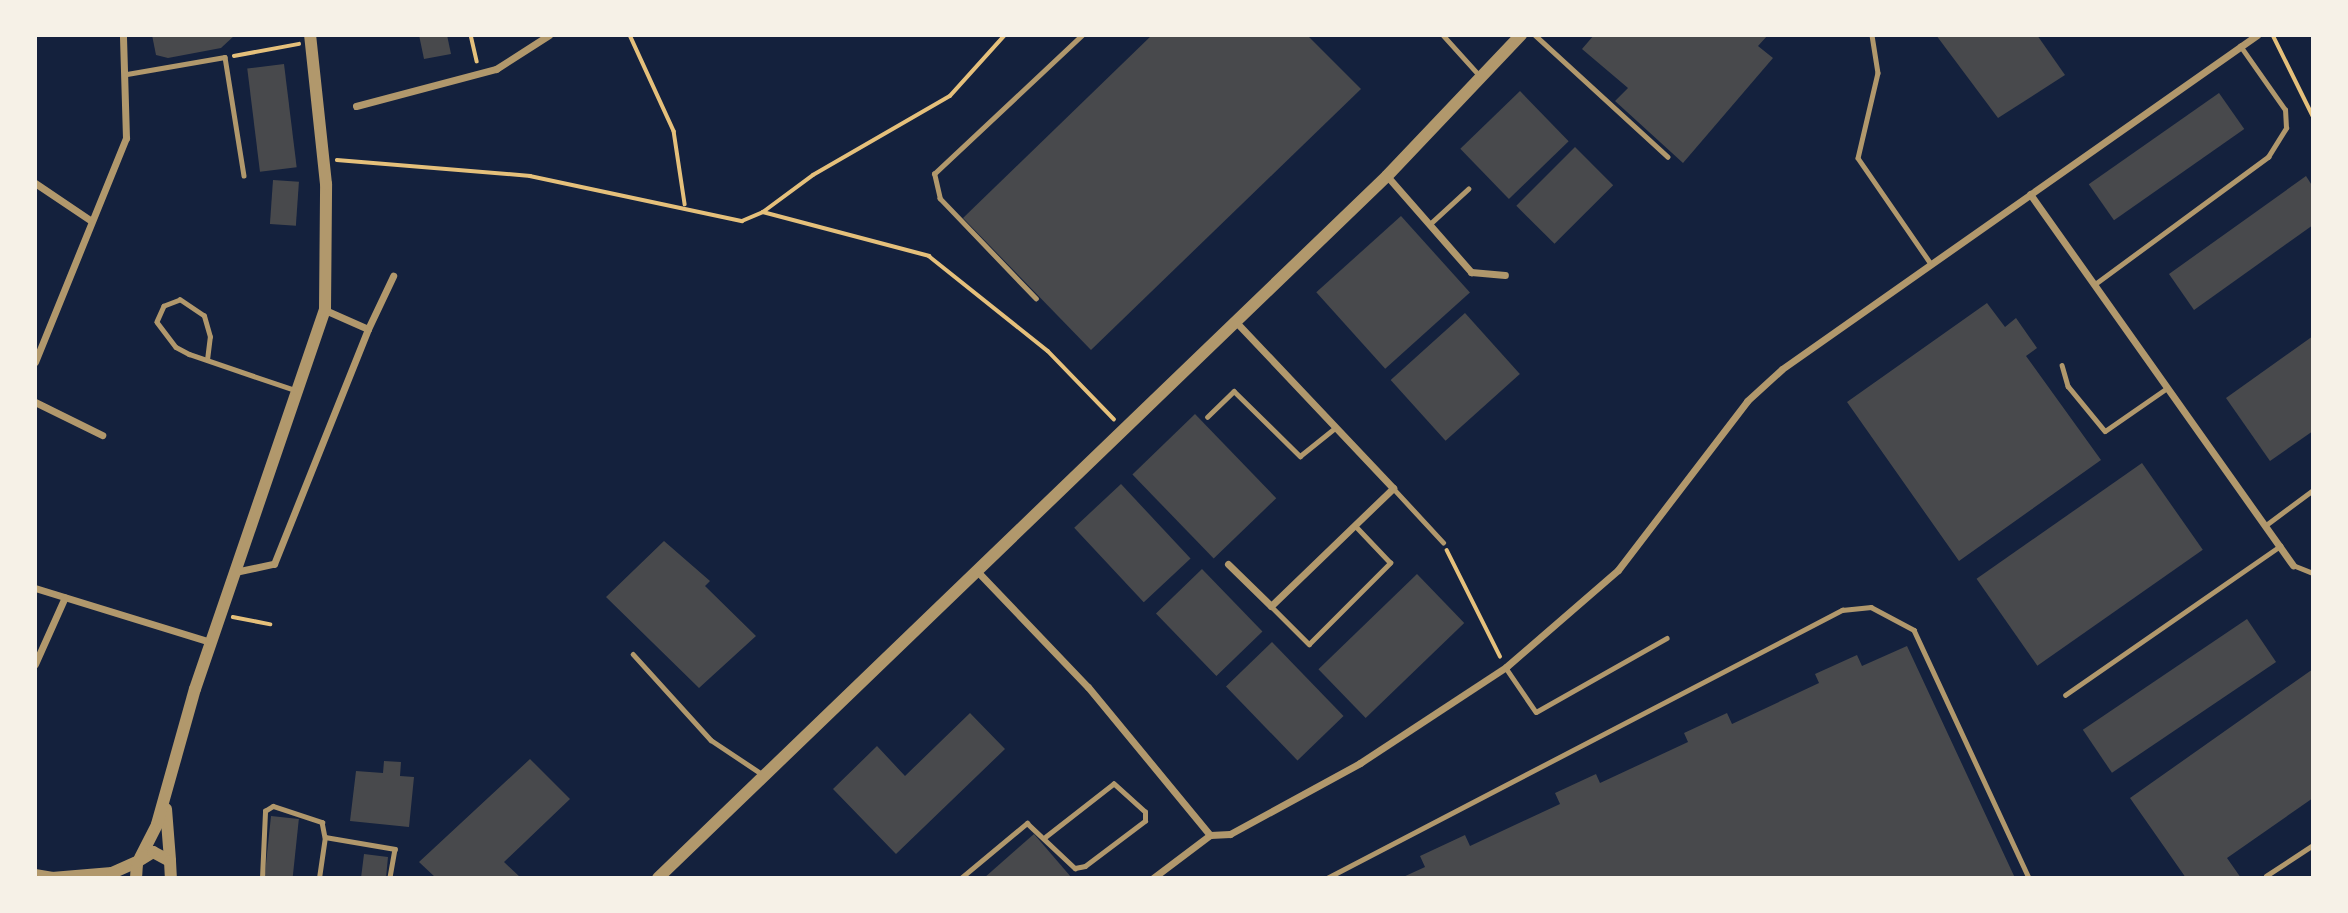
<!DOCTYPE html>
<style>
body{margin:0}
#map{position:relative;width:2348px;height:913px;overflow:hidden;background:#14213d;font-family:"Noto Sans",sans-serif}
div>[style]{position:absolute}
.building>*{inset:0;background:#48494c;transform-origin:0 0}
.path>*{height:3.5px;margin:-1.75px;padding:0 1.75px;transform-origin:1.75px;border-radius:1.75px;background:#e5c07b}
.service>*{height:4.5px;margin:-2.25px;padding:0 2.25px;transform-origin:2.25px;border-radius:2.25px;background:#b1986c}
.minor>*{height:7px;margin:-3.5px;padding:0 3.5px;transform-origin:3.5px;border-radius:3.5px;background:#b1986c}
.tertiary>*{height:12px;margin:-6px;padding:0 6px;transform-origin:6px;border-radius:6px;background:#b1986c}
span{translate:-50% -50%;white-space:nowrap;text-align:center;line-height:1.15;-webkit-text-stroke:7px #f6f1e7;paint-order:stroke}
.frame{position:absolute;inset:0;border:37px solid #f6f1e7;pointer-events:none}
</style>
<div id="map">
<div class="building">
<i style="clip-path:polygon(152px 35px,235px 35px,221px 48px,168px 58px,156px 55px)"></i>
<i style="clip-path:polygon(419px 35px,447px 35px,451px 54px,424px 59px)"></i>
<i style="clip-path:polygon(1152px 35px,1307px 35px,1361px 89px,1091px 350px,963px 218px)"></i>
<i style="clip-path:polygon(1594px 35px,1768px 35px,1758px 46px,1773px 58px,1683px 163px,1615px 101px,1628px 88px,1582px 49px)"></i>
<i style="clip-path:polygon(1936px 35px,2037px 35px,2065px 75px,1998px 118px)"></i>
<i style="left:284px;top:64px;width:104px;height:37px;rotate:83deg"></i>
<i style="left:1520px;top:91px;width:70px;height:83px;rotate:46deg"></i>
<i style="left:2219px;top:93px;width:44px;height:159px;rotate:55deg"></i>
<i style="left:1575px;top:147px;width:54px;height:83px;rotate:45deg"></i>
<i style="clip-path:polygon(2306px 176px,2313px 187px,2313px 225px,2194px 310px,2169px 274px)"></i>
<i style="left:273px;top:180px;width:26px;height:44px;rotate:4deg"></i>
<i style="left:1401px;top:216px;width:103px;height:114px;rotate:48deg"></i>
<i style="clip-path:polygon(1987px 303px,2005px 327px,2016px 318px,2037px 348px,2026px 356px,2101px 460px,1959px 561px,1847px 402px)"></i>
<i style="left:1465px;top:313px;width:82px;height:100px;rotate:48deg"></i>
<i style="clip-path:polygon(2313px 336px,2313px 431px,2270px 461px,2226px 398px)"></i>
<i style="left:1195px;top:414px;width:117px;height:87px;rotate:46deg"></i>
<i style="left:2142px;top:463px;width:106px;height:202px;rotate:55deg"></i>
<i style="left:1121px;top:484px;width:102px;height:64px;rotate:47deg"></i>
<i style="clip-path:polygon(664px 541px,710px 581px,705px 586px,756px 636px,699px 688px,606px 597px)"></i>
<i style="left:1202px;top:569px;width:87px;height:64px;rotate:46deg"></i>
<i style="left:1417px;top:574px;width:68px;height:137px;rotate:46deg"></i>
<i style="left:2247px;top:619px;width:52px;height:198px;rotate:56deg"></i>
<i style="left:1272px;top:642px;width:103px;height:64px;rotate:46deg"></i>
<i style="clip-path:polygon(1907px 646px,2015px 878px,1401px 878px,1425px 867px,1420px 856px,1465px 835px,1470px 846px,1560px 804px,1555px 793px,1596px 774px,1600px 783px,1688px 742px,1684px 733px,1727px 713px,1732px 724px,1819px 683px,1815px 674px,1857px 655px,1862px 666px)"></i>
<i style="clip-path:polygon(2313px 669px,2313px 798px,2227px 858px,2241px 878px,2186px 878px,2130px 798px)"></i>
<i style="clip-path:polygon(970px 713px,1005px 749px,896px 854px,833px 789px,877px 746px,905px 776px)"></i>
<i style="clip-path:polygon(530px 759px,570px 799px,504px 862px,521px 878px,436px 878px,419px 862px)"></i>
<i style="clip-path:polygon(384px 761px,401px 762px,400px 776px,414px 777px,409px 827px,350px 821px,356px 771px,383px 773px)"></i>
<i style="left:271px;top:816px;width:28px;height:63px;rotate:6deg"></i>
<i style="clip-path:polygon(1034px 834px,1071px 877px,984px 878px)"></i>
<i style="clip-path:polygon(364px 854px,388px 857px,386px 878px,361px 878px)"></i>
</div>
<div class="path">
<i style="left:471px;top:35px;width:27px;rotate:77deg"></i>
<i style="left:630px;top:35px;width:106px;rotate:65.4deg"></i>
<i style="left:674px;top:131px;width:74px;rotate:81.4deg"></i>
<i style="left:2273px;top:35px;width:90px;rotate:63.7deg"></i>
<i style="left:234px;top:56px;width:66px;rotate:-10.5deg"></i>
<i style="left:337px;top:160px;width:194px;rotate:4.7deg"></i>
<i style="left:530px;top:176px;width:217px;rotate:12deg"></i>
<i style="left:742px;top:221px;width:23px;rotate:-23deg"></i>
<i style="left:763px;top:212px;width:172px;rotate:14.8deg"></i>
<i style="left:929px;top:256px;width:152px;rotate:38.6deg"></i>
<i style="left:1048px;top:351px;width:95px;rotate:45.9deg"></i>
<i style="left:763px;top:212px;width:62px;rotate:-36.5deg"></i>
<i style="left:813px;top:175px;width:158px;rotate:-30deg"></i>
<i style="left:950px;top:96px;width:82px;rotate:-48deg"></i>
<i style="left:1447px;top:550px;width:119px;rotate:63.4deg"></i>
<i style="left:233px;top:617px;width:38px;rotate:11deg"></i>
</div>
<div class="service">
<i style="left:1443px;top:35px;width:55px;rotate:47.9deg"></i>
<i style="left:1535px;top:35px;width:180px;rotate:42.5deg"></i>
<i style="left:1872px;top:35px;width:38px;rotate:81deg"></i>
<i style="left:1878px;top:73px;width:87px;rotate:103.2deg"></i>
<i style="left:1858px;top:158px;width:129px;rotate:55.4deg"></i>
<i style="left:127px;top:74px;width:99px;rotate:-9.8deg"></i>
<i style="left:225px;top:57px;width:120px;rotate:80.9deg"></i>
<i style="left:1430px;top:224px;width:52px;rotate:-42.6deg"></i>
<i style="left:2095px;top:284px;width:215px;rotate:-36.3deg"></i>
<i style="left:2268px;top:157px;width:34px;rotate:-58deg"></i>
<i style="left:2286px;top:128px;width:18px;rotate:-93deg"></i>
<i style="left:2285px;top:110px;width:78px;rotate:-125.1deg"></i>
<i style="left:1036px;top:299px;width:139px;rotate:-133.8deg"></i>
<i style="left:940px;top:199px;width:26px;rotate:-103deg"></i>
<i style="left:934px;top:174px;width:203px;rotate:-43.2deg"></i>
<i style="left:207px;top:360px;width:23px;rotate:-83deg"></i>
<i style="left:210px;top:337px;width:22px;rotate:-106deg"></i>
<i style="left:204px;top:316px;width:29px;rotate:-146deg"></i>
<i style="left:180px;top:300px;width:17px;rotate:159deg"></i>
<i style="left:164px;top:306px;width:17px;rotate:114deg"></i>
<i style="left:157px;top:322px;width:31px;rotate:53deg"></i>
<i style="left:176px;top:347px;width:15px;rotate:28deg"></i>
<i style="left:189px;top:354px;width:112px;rotate:18.8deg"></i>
<i style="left:2062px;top:365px;width:22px;rotate:74deg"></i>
<i style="left:2068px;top:386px;width:58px;rotate:50.6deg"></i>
<i style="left:2105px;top:431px;width:75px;rotate:-34.7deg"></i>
<i style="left:1207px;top:417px;width:37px;rotate:-44deg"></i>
<i style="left:1234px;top:391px;width:93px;rotate:44.6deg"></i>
<i style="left:1300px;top:456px;width:45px;rotate:-38.7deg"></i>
<i style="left:1393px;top:488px;width:74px;rotate:47.2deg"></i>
<i style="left:2266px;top:525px;width:59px;rotate:-36.7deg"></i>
<i style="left:2293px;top:565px;width:22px;rotate:22deg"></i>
<i style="left:1271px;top:606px;width:54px;rotate:45deg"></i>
<i style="left:1309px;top:644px;width:115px;rotate:-45deg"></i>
<i style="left:1390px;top:563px;width:51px;rotate:-133.4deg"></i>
<i style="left:633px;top:654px;width:116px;rotate:47.8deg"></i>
<i style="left:711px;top:740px;width:61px;rotate:33.7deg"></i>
<i style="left:1506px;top:668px;width:53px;rotate:55.7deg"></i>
<i style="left:1536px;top:712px;width:150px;rotate:-29.5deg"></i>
<i style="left:2065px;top:695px;width:262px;rotate:-34.7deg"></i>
<i style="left:2266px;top:876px;width:56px;rotate:-33.4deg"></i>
<i style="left:262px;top:878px;width:67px;rotate:-87.4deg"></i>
<i style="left:265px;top:811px;width:9px;rotate:-32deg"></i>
<i style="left:273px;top:806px;width:52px;rotate:18.1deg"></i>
<i style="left:322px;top:822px;width:15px;rotate:79deg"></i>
<i style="left:319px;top:878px;width:41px;rotate:-81.7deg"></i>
<i style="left:325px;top:837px;width:71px;rotate:9.7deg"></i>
<i style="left:395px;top:849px;width:29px;rotate:100deg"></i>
<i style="left:961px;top:878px;width:86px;rotate:-39.8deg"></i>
<i style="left:1027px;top:823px;width:66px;rotate:43.2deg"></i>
<i style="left:1075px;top:868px;width:10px;rotate:-11deg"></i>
<i style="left:1085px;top:866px;width:75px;rotate:-36.9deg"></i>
<i style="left:1145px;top:821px;width:9px;rotate:-90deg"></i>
<i style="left:1145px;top:812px;width:42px;rotate:-137.9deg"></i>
<i style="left:1114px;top:784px;width:86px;rotate:142.1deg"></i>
<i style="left:1327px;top:878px;width:581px;rotate:-27.49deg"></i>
<i style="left:1842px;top:610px;width:29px;rotate:-6deg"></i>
<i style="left:1871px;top:607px;width:49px;rotate:28.1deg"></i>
<i style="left:1914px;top:630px;width:273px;rotate:65.1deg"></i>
</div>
<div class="minor">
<i style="left:356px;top:106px;width:145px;rotate:-14.8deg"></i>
<i style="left:496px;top:69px;width:63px;rotate:-32.7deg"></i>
<i style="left:1387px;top:176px;width:128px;rotate:48.8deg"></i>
<i style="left:1471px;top:272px;width:34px;rotate:5deg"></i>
<i style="left:35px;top:183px;width:66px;rotate:33.9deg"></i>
<i style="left:2030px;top:194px;width:455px;rotate:54.7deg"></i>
<i style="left:368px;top:329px;width:59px;rotate:-64.7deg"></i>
<i style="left:35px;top:362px;width:242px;rotate:-67.9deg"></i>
<i style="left:126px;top:138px;width:103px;rotate:-91.7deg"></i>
<i style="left:35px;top:402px;width:75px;rotate:26.2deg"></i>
<i style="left:1228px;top:564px;width:60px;rotate:44.3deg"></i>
<i style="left:1271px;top:606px;width:170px;rotate:-44deg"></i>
<i style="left:1393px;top:488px;width:228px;rotate:-133.4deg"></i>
<i style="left:976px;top:570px;width:162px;rotate:46.3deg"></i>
<i style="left:1088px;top:687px;width:192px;rotate:50.5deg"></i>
<i style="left:235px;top:572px;width:40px;rotate:-12deg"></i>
<i style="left:274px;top:564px;width:253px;rotate:-68.2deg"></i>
<i style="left:368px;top:329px;width:47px;rotate:-156.2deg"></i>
<i style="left:35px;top:588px;width:184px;rotate:17.1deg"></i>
<i style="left:35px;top:664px;width:73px;rotate:-65.9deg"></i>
<i style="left:1210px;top:835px;width:20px;rotate:-3deg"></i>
<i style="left:1230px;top:834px;width:148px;rotate:-28.6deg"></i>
<i style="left:1360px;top:763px;width:175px;rotate:-33.3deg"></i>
<i style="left:1506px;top:667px;width:148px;rotate:-40.9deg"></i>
<i style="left:1618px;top:570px;width:213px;rotate:-52.6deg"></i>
<i style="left:1747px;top:401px;width:47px;rotate:-42.4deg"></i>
<i style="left:1782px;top:369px;width:581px;rotate:-35.11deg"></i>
<i style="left:1153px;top:878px;width:71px;rotate:-37deg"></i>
</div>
<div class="tertiary">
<i style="left:166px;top:809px;width:51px;rotate:85.5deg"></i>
<i style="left:140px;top:858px;width:38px;rotate:-63deg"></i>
<i style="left:157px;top:824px;width:140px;rotate:-74.3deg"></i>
<i style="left:195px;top:689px;width:401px;rotate:-71.1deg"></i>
<i style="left:325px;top:310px;width:126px;rotate:-89.5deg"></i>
<i style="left:326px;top:184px;width:150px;rotate:-96.1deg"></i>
<i style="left:35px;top:875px;width:18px;rotate:9deg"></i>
<i style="left:52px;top:878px;width:60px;rotate:-4.8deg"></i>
<i style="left:112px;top:873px;width:27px;rotate:-24deg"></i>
<i style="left:136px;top:878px;width:16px;rotate:-86deg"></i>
<i style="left:137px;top:862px;width:19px;rotate:-32deg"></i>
<i style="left:153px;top:852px;width:19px;rotate:28deg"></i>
<i style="left:170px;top:861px;width:17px;rotate:87deg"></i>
<i style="left:658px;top:878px;width:1012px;rotate:-43.92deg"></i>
<i style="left:1387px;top:176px;width:195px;rotate:-46.5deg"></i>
</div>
<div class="frame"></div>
</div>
